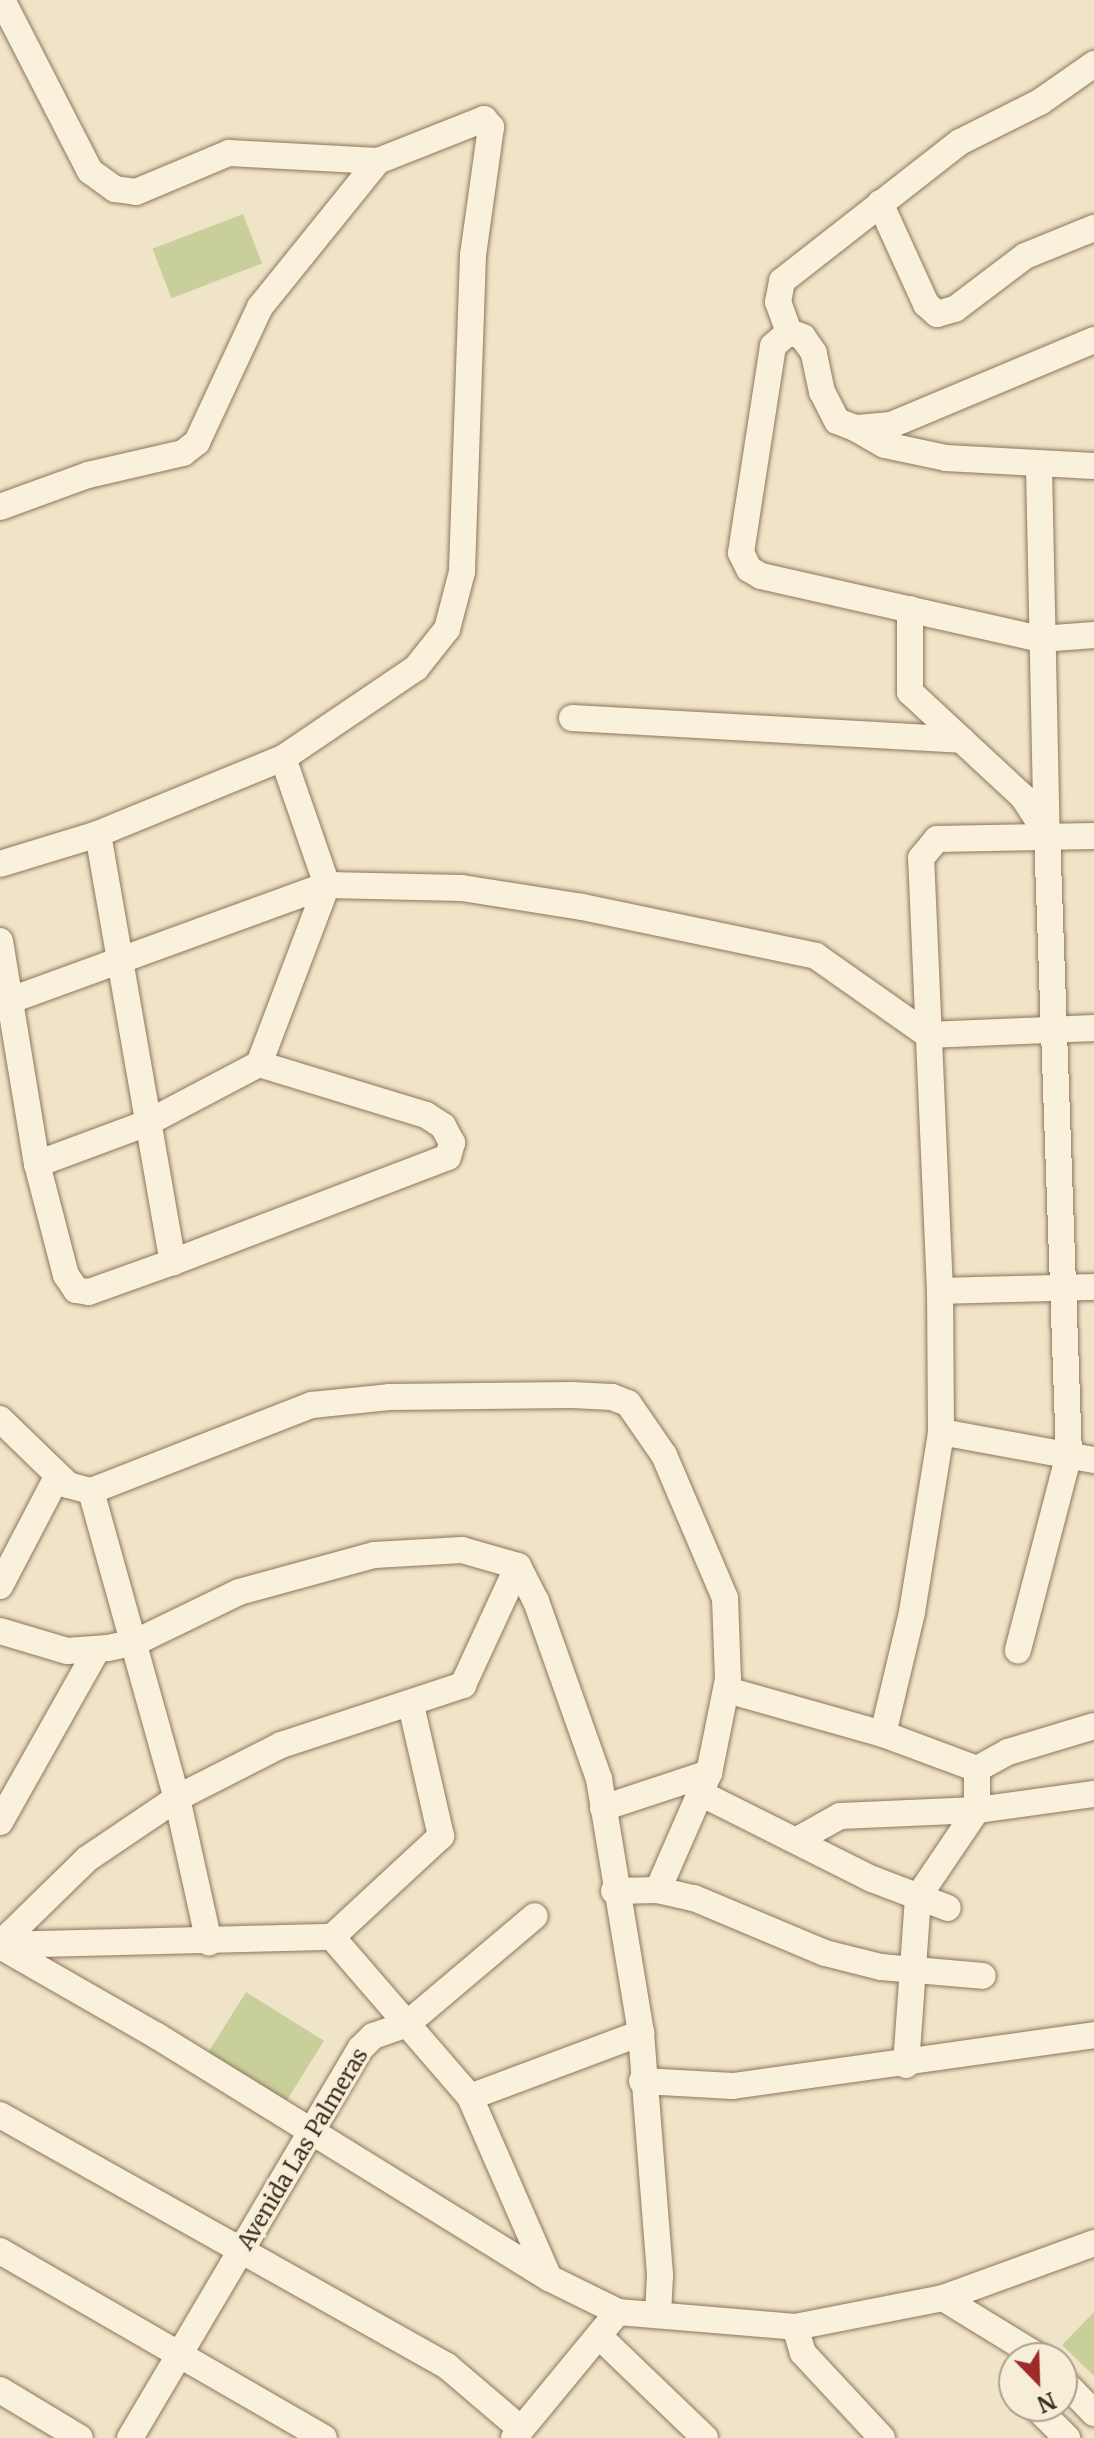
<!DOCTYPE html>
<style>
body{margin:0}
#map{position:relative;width:1094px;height:2438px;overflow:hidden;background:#f0e4c8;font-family:Merriweather,serif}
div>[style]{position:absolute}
.green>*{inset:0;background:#c9cf9b;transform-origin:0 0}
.roads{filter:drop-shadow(0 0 2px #8d765c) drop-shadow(0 0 2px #8d765c)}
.minor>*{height:26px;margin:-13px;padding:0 13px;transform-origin:13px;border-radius:13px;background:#faf1dc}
span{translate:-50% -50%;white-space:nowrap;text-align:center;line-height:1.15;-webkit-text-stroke:7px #f7eed8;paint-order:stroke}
.street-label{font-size:22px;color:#3d2e20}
.north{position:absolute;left:998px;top:2342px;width:80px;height:80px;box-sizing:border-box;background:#f7eed8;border:2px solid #ada18e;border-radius:50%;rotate:157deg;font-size:22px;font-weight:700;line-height:32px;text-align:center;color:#3d2e20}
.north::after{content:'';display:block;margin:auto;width:28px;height:36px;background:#9e2a2b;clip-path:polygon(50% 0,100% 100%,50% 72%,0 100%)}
</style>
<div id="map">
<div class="green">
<i style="left:243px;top:214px;width:53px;height:97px;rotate:69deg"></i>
<i style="left:246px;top:1992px;width:92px;height:73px;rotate:32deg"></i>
<i style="clip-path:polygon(1094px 2312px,1094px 2376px,1062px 2345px)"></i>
</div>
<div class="roads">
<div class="minor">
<i style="left:2px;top:0;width:192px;rotate:62.8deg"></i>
<i style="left:90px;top:171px;width:31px;rotate:36deg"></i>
<i style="left:115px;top:189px;width:21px;rotate:8deg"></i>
<i style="left:136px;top:192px;width:101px;rotate:-22.8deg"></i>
<i style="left:229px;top:153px;width:149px;rotate:3.1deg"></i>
<i style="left:880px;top:203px;width:111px;rotate:65.5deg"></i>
<i style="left:926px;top:304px;width:15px;rotate:42deg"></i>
<i style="left:937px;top:314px;width:19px;rotate:-16deg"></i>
<i style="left:955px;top:309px;width:88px;rotate:-37.1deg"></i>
<i style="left:1025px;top:256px;width:74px;rotate:-22.1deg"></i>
<i style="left:789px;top:332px;width:32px;rotate:-110deg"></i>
<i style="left:778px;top:302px;width:21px;rotate:-79deg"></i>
<i style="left:782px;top:281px;width:226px;rotate:-38deg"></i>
<i style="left:960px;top:142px;width:89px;rotate:-26.6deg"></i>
<i style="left:1040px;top:102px;width:66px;rotate:-35.1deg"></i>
<i style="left:1094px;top:340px;width:220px;rotate:157.3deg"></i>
<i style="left:891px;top:425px;width:36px;rotate:175deg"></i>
<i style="left:855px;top:428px;width:19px;rotate:-159deg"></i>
<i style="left:837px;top:421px;width:33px;rotate:-117deg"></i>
<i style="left:822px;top:392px;width:40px;rotate:-102deg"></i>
<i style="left:814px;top:353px;width:19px;rotate:-125deg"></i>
<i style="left:803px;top:337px;width:15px;rotate:-160deg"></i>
<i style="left:789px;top:332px;width:21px;rotate:139deg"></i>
<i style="left:773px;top:346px;width:209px;rotate:98.8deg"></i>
<i style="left:741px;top:553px;width:18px;rotate:63deg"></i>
<i style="left:749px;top:569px;width:14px;rotate:30deg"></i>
<i style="left:761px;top:576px;width:287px;rotate:12.7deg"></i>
<i style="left:1041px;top:639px;width:53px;rotate:-4.3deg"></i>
<i style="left:855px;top:428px;width:34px;rotate:30deg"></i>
<i style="left:885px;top:445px;width:62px;rotate:12deg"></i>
<i style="left:946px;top:458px;width:148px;rotate:3.1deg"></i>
<i style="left:1039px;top:467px;width:367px;rotate:88.8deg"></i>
<i style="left:0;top:507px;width:94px;rotate:-20deg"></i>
<i style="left:88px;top:475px;width:98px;rotate:-13deg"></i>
<i style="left:183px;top:453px;width:18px;rotate:-38deg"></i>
<i style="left:197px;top:442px;width:149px;rotate:-65deg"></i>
<i style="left:260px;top:307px;width:188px;rotate:-51.1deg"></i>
<i style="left:378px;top:161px;width:114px;rotate:-21.6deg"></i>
<i style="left:484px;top:119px;width:11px;rotate:49deg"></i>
<i style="left:491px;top:127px;width:129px;rotate:98deg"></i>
<i style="left:473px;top:255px;width:317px;rotate:92deg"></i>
<i style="left:462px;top:572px;width:59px;rotate:104.7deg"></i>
<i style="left:447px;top:629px;width:50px;rotate:128.5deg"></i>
<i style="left:416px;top:668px;width:161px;rotate:145.9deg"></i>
<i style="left:283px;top:758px;width:200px;rotate:157.7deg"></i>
<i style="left:98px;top:834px;width:102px;rotate:163deg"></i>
<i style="left:910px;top:609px;width:83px;rotate:90deg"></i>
<i style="left:910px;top:692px;width:154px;rotate:42.9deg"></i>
<i style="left:1023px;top:797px;width:44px;rotate:57deg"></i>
<i style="left:1047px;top:834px;width:620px;rotate:87.97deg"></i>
<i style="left:1069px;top:1454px;width:203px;rotate:104.6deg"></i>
<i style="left:572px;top:718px;width:390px;rotate:3.2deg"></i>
<i style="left:98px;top:834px;width:435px;rotate:80.1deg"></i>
<i style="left:0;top:941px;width:226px;rotate:80.6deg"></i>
<i style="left:37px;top:1164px;width:115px;rotate:75.4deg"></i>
<i style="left:66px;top:1275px;width:18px;rotate:56deg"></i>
<i style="left:76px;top:1290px;width:13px;rotate:9deg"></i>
<i style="left:89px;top:1292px;width:89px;rotate:-19.7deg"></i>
<i style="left:173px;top:1262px;width:294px;rotate:-20.9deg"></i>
<i style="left:448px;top:1157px;width:15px;rotate:-74deg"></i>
<i style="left:452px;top:1143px;width:19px;rotate:-118deg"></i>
<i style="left:443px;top:1126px;width:20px;rotate:-147deg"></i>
<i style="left:426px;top:1115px;width:175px;rotate:-163deg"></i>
<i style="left:0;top:1004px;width:348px;rotate:-20deg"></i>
<i style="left:327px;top:885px;width:135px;rotate:1.3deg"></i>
<i style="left:462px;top:888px;width:121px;rotate:9deg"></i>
<i style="left:582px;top:907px;width:239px;rotate:11.8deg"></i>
<i style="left:816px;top:956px;width:137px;rotate:35.2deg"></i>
<i style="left:928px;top:1035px;width:166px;rotate:-2.4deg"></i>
<i style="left:37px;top:1164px;width:117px;rotate:-20.4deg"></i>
<i style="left:147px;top:1123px;width:127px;rotate:-27.8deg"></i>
<i style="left:259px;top:1064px;width:191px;rotate:-69.2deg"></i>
<i style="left:327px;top:885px;width:134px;rotate:-109.1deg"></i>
<i style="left:940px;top:1291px;width:154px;rotate:-1.5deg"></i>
<i style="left:0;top:1419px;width:95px;rotate:44.1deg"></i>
<i style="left:68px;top:1485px;width:24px;rotate:15deg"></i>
<i style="left:91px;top:1491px;width:237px;rotate:-21.3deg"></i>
<i style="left:312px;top:1405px;width:77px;rotate:-5.9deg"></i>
<i style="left:389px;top:1397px;width:183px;rotate:-0.6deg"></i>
<i style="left:572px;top:1395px;width:40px;rotate:2.9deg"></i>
<i style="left:612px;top:1397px;width:17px;rotate:21deg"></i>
<i style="left:628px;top:1403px;width:63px;rotate:55.3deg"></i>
<i style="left:664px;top:1455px;width:155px;rotate:66.9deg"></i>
<i style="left:725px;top:1598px;width:81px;rotate:87.9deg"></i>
<i style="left:728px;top:1679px;width:96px;rotate:101.4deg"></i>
<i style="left:709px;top:1773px;width:128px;rotate:113.6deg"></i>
<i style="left:941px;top:1432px;width:156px;rotate:10.4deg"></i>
<i style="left:91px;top:1491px;width:319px;rotate:74.4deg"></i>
<i style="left:177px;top:1798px;width:148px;rotate:77.5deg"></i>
<i style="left:0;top:1586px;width:123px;rotate:-62.4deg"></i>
<i style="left:0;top:1631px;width:70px;rotate:16.6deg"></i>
<i style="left:67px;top:1651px;width:41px;rotate:-4.2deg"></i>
<i style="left:108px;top:1648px;width:29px;rotate:-12deg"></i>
<i style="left:136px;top:1642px;width:114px;rotate:-25.9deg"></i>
<i style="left:239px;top:1592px;width:140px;rotate:-15.3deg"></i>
<i style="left:374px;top:1555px;width:88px;rotate:-3.3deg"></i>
<i style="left:462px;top:1550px;width:58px;rotate:15.9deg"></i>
<i style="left:518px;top:1566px;width:39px;rotate:63deg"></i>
<i style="left:536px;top:1601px;width:189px;rotate:70.5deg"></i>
<i style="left:599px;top:1779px;width:257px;rotate:80.6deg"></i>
<i style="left:641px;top:2033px;width:243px;rotate:85.5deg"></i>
<i style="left:660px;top:2275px;width:40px;rotate:92.9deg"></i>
<i style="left:727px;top:1690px;width:162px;rotate:15.8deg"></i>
<i style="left:883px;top:1734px;width:100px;rotate:20.4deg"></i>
<i style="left:883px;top:1734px;width:125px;rotate:-76.6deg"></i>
<i style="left:912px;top:1612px;width:182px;rotate:-80.8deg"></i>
<i style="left:941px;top:1432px;width:141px;rotate:-90.4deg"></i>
<i style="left:940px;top:1291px;width:433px;rotate:-92.5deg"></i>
<i style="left:921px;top:858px;width:25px;rotate:-50deg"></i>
<i style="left:937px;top:839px;width:157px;rotate:-1.1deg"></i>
<i style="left:977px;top:1769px;width:35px;rotate:-29deg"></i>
<i style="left:1008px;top:1752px;width:90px;rotate:-16.8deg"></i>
<i style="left:702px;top:1794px;width:190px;rotate:26.6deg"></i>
<i style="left:872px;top:1879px;width:81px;rotate:20.9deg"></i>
<i style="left:603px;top:1808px;width:112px;rotate:-18.3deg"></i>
<i style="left:0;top:1822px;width:197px;rotate:-60.6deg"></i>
<i style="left:797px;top:1840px;width:49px;rotate:-29.2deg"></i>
<i style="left:840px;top:1816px;width:137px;rotate:-2.5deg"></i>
<i style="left:977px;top:1810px;width:118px;rotate:-7.8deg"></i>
<i style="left:614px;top:1891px;width:44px;rotate:-1.3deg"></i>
<i style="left:658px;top:1890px;width:37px;rotate:13deg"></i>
<i style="left:694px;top:1898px;width:142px;rotate:22.8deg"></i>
<i style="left:825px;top:1953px;width:58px;rotate:14deg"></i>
<i style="left:881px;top:1967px;width:102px;rotate:5deg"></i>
<i style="left:332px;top:1937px;width:211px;rotate:49.2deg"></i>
<i style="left:470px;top:2097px;width:197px;rotate:66.4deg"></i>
<i style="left:0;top:1944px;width:122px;rotate:-44.3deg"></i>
<i style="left:87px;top:1859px;width:109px;rotate:-34.1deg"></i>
<i style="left:177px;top:1798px;width:117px;rotate:-27deg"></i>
<i style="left:281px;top:1745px;width:192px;rotate:-18.2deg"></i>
<i style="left:463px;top:1685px;width:131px;rotate:-65.2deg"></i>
<i style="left:0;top:1945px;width:332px;rotate:-1.4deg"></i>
<i style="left:332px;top:1937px;width:149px;rotate:-42.8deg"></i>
<i style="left:441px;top:1836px;width:134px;rotate:-102.9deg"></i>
<i style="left:0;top:1946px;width:181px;rotate:29.8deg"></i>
<i style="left:157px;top:2036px;width:461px;rotate:31.7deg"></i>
<i style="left:549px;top:2278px;width:77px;rotate:26.2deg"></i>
<i style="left:618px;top:2312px;width:178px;rotate:4.8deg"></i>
<i style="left:795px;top:2327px;width:151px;rotate:-11.1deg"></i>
<i style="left:943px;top:2298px;width:115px;rotate:31.5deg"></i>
<i style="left:906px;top:2065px;width:168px;rotate:-85.9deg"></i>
<i style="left:918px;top:1897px;width:105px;rotate:-55.9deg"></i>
<i style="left:977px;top:1810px;width:41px;rotate:-90deg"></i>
<i style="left:642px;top:2081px;width:91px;rotate:3.1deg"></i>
<i style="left:733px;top:2086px;width:365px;rotate:-8deg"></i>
<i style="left:470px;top:2097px;width:183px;rotate:-20.5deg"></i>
<i style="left:0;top:2115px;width:513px;rotate:29.32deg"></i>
<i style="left:447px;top:2366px;width:97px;rotate:40.4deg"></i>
<i style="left:0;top:2251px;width:374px;rotate:30deg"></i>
<i style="left:943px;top:2298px;width:161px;rotate:-20deg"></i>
<i style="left:795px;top:2327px;width:27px;rotate:73deg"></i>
<i style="left:803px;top:2353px;width:116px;rotate:47.1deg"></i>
<i style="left:599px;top:2336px;width:147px;rotate:43.9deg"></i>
<i style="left:1062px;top:2380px;width:46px;rotate:45.9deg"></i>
<i style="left:0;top:2390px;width:93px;rotate:31deg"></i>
<i style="left:1039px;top:2410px;width:40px;rotate:45deg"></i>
<i style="left:130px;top:2438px;width:453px;rotate:-59.4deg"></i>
<i style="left:361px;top:2048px;width:17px;rotate:-45deg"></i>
<i style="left:373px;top:2036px;width:36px;rotate:-19deg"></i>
<i style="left:407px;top:2024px;width:167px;rotate:-40.2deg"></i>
<i style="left:514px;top:2438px;width:163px;rotate:-50.5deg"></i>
</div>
</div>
<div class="street-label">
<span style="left:303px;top:2149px;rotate:-59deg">Avenida Las Palmeras</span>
</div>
<div class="north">N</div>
</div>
